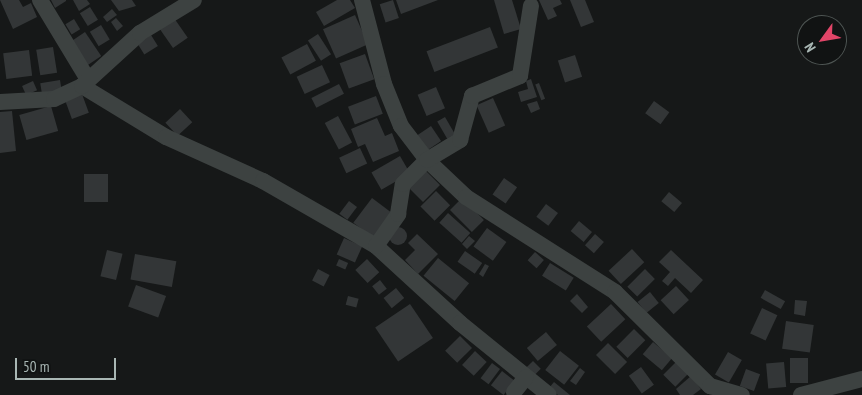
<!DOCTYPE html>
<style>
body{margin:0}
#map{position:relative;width:862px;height:395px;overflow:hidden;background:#161818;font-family:"PT Sans Narrow",sans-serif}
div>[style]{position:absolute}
.building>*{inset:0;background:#333637;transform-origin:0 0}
.round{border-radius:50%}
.street>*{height:16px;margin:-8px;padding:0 8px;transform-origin:8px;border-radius:8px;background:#3d4241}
span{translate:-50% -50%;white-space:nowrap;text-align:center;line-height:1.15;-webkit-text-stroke:4px #111313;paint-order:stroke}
.north{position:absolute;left:797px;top:15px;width:50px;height:50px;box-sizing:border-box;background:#111313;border:1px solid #4e5553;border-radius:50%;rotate:238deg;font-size:14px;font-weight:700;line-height:20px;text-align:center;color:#a9b7b4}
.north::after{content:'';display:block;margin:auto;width:18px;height:22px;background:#e14568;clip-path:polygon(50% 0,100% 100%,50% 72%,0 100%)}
.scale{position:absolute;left:15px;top:358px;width:101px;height:22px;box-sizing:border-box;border:2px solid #a9b7b4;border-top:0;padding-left:6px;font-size:15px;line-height:18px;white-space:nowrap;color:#a9b7b4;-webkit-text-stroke:4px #111313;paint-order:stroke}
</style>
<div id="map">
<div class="building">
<i style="clip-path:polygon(0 0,19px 0,23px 7px,31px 3px,37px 17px,13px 29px)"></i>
<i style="clip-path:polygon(51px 0,66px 0,66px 1px,55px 8px)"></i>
<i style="clip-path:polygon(73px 0,87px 0,90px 4px,79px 11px)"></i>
<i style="clip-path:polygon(111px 0,132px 0,136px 6px,119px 11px)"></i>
<i style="clip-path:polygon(337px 0,350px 0,355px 8px,324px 26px,316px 12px)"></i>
<i style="left:393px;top:0;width:19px;height:14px;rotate:72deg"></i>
<i style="clip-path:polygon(396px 0,438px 0,401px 14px)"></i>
<i style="clip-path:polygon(494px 0,512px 0,521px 29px,504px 34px)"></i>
<i style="clip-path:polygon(539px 0,560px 0,562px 4px,553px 8px,557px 16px,548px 20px)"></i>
<i style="clip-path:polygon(570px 0,585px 0,594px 22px,581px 27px)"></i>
<i style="left:90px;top:7px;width:15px;height:12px;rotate:58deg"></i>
<i style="clip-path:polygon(112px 9px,117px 15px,107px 22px,103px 17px)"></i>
<i style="left:355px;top:15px;width:32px;height:35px;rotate:66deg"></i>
<i style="clip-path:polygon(116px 18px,123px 26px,117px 31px,111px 22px)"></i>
<i style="left:174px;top:18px;width:24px;height:18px;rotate:55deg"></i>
<i style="left:74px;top:19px;width:12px;height:10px;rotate:59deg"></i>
<i style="left:101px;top:25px;width:17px;height:13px;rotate:59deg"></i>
<i style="left:490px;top:27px;width:22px;height:68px;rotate:69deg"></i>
<i style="left:85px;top:32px;width:29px;height:17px;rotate:56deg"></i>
<i style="left:318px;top:34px;width:24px;height:12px;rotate:57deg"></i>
<i style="left:151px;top:35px;width:13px;height:16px;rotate:58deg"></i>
<i style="left:307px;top:44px;width:19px;height:29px;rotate:62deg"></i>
<i style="left:53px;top:47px;width:26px;height:17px;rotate:81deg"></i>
<i style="left:29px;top:50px;width:26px;height:26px;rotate:83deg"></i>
<i style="left:365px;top:54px;width:27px;height:27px;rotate:70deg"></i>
<i style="left:575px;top:55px;width:23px;height:18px;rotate:72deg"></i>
<i style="left:322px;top:65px;width:19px;height:28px;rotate:65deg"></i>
<i style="clip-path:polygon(531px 79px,537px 97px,521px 102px,518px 92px,528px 89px,526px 81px)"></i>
<i style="left:60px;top:80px;width:12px;height:20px;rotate:81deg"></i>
<i style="left:33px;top:81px;width:10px;height:12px;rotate:66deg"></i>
<i style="left:539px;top:83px;width:17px;height:4px;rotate:69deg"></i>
<i style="left:339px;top:84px;width:11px;height:31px;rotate:63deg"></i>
<i style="left:436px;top:87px;width:23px;height:20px;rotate:67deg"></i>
<i style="left:82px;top:94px;width:20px;height:18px;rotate:70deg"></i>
<i style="left:376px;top:96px;width:19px;height:30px;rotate:69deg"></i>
<i style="left:493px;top:98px;width:30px;height:18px;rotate:66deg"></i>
<i style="clip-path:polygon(537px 101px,540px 109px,531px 113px,527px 104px)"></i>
<i style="left:654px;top:101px;width:19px;height:15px;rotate:36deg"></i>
<i style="left:51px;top:106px;width:26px;height:33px;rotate:74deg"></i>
<i style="left:180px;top:109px;width:18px;height:20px;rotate:47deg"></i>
<i style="clip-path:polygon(12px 111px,16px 151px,0 153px,0 112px)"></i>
<i style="left:338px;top:116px;width:30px;height:15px;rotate:62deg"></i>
<i style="left:445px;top:117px;width:20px;height:9px;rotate:60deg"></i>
<i style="clip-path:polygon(377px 118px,385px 136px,392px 133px,399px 151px,373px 162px,365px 144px,358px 147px,351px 129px)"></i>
<i style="left:431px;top:126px;width:18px;height:17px;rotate:56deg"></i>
<i style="left:360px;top:148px;width:17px;height:23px;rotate:65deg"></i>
<i style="left:400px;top:156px;width:20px;height:33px;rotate:60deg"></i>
<i style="left:423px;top:168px;width:24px;height:24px;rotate:45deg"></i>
<i style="left:84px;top:174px;width:24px;height:28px"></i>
<i style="left:504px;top:178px;width:16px;height:20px;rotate:35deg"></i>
<i style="left:436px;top:191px;width:20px;height:22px;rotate:45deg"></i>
<i style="left:669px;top:192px;width:17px;height:12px;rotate:40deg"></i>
<i style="left:372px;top:198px;width:25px;height:31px;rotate:37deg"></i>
<i style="left:462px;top:198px;width:31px;height:17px;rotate:45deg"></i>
<i style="left:349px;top:201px;width:10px;height:16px;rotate:37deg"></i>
<i style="left:546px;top:204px;width:15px;height:16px;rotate:37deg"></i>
<i style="left:448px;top:213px;width:30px;height:13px;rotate:42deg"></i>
<i style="left:579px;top:221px;width:17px;height:13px;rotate:40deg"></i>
<i class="round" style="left:389px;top:227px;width:18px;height:18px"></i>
<i style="left:487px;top:228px;width:24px;height:23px;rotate:36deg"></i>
<i style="clip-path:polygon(417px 234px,438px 254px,418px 274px,405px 260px,415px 250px,408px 243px)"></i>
<i style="left:595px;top:234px;width:12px;height:15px;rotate:42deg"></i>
<i style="clip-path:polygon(469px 236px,475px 241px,467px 249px,462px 244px)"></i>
<i style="left:344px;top:238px;width:20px;height:18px;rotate:24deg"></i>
<i style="left:632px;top:249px;width:18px;height:32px;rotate:47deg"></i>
<i style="left:107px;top:250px;width:16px;height:27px;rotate:14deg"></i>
<i style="clip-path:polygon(671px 250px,703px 280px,691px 293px,675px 278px,668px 286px,662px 281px,670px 272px,659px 262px)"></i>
<i style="left:465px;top:251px;width:21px;height:13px;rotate:35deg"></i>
<i style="left:535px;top:252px;width:12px;height:11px;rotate:42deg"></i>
<i style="left:135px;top:254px;width:42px;height:26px;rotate:10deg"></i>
<i style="left:438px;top:258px;width:40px;height:23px;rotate:39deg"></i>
<i style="left:339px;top:259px;width:10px;height:7px;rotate:24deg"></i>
<i style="left:367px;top:259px;width:18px;height:16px;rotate:47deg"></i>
<i style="left:550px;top:263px;width:28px;height:15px;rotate:32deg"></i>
<i style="clip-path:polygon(485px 264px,489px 266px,483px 277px,479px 274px)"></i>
<i style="left:318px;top:269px;width:13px;height:13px;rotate:27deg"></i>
<i style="left:645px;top:269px;width:14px;height:25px;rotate:45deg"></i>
<i style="left:380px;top:280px;width:11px;height:10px;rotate:52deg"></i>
<i style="left:136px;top:285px;width:32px;height:23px;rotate:20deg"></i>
<i style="left:676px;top:286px;width:19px;height:21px;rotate:47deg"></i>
<i style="left:396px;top:288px;width:13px;height:16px;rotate:51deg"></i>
<i style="left:765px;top:290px;width:23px;height:9px;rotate:29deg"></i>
<i style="left:650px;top:292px;width:14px;height:16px;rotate:51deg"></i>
<i style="clip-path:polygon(577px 294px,588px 307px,582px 313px,570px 301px)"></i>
<i style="left:348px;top:296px;width:11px;height:9px;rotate:15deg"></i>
<i style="clip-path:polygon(795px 300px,807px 301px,805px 316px,794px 314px)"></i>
<i style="left:410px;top:304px;width:41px;height:42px;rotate:56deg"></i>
<i style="left:611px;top:304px;width:21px;height:33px;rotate:47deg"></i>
<i style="left:762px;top:308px;width:17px;height:28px;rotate:25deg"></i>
<i style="left:786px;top:321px;width:28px;height:28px;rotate:8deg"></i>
<i style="left:634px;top:329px;width:16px;height:25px;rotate:45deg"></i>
<i style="left:546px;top:332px;width:17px;height:25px;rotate:50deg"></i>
<i style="left:460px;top:336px;width:17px;height:21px;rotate:45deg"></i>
<i style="left:653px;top:342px;width:25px;height:16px;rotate:40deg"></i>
<i style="left:608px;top:343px;width:27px;height:17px;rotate:45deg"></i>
<i style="left:475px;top:351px;width:16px;height:19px;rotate:43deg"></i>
<i style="left:560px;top:351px;width:24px;height:24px;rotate:38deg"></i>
<i style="left:728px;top:352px;width:16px;height:26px;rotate:30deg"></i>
<i style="left:790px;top:358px;width:18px;height:25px"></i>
<i style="left:533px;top:361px;width:11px;height:9px;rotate:45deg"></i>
<i style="left:676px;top:362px;width:17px;height:18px;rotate:45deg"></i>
<i style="left:784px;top:362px;width:25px;height:18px;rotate:85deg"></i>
<i style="left:492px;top:363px;width:10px;height:19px;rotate:37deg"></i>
<i style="left:641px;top:367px;width:22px;height:15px;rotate:54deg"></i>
<i style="clip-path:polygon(580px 368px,585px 372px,576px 385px,570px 381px)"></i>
<i style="left:746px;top:369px;width:15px;height:18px;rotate:20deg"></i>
<i style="left:502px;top:371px;width:16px;height:18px;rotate:38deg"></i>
<i style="clip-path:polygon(691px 376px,701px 389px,693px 395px,680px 395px,676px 389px)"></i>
<i style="clip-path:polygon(554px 382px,570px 395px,558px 395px,549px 388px)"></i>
</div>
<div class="street">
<i style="left:40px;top:0;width:91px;rotate:58.9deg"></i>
<i style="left:362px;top:0;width:87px;rotate:75.3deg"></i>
<i style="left:384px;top:84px;width:45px;rotate:68deg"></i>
<i style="left:401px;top:126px;width:43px;rotate:52.6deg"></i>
<i style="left:427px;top:160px;width:54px;rotate:43.5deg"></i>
<i style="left:466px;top:197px;width:177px;rotate:32.5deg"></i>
<i style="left:615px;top:292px;width:134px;rotate:44.7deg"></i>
<i style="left:710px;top:386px;width:33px;rotate:16deg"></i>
<i style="left:82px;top:86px;width:98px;rotate:31.3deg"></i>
<i style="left:166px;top:137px;width:107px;rotate:24.4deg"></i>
<i style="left:263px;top:181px;width:130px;rotate:29.9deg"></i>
<i style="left:376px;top:246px;width:114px;rotate:42.5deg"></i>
<i style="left:460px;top:323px;width:114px;rotate:39deg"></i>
<i style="left:0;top:102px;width:54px;rotate:-3.2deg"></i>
<i style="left:54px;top:99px;width:31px;rotate:-25deg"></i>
<i style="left:82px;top:86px;width:79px;rotate:-42.4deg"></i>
<i style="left:140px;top:33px;width:63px;rotate:-31.4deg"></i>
<i style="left:376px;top:246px;width:39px;rotate:-55deg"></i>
<i style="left:398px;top:214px;width:30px;rotate:-81deg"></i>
<i style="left:403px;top:184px;width:34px;rotate:-45deg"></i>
<i style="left:427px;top:160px;width:39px;rotate:-31deg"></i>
<i style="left:460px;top:140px;width:46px;rotate:-74.7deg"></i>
<i style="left:472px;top:96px;width:52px;rotate:-22.6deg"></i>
<i style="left:520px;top:76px;width:71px;rotate:-81.1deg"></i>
<i style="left:514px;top:392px;width:19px;rotate:-51deg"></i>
<i style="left:801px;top:395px;width:63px;rotate:-14.7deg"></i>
</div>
<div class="north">N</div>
<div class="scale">50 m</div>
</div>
